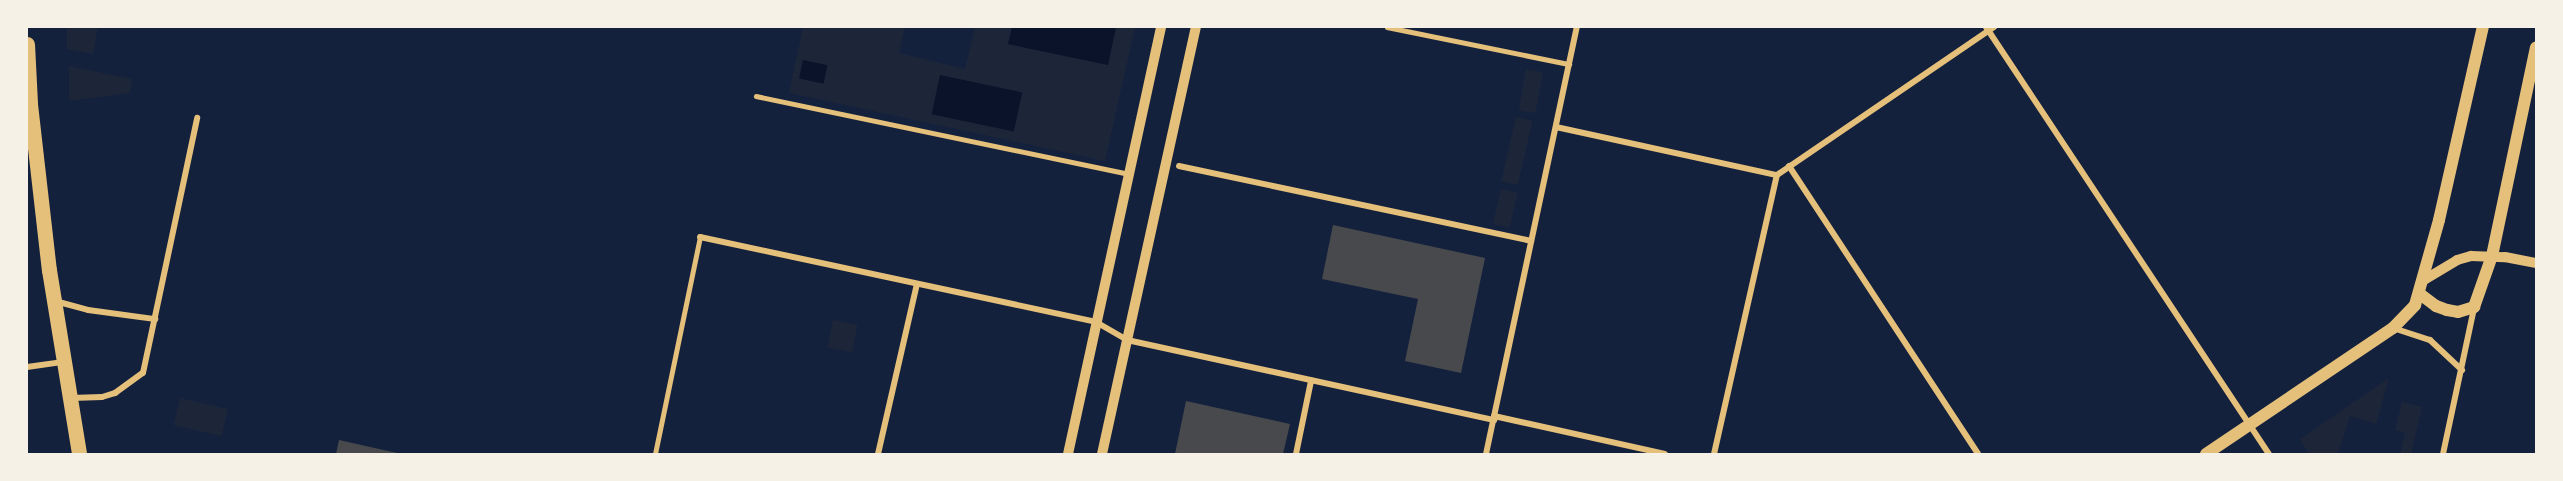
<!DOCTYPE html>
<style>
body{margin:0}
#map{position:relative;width:2563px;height:481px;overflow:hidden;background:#14213d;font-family:"Sofia Sans Condensed",sans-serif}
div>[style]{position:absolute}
.green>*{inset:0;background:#1d2539;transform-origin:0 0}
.water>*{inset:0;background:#0b132b;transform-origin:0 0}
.building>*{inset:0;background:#48494c}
.service>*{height:4.5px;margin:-2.25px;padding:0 2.25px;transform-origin:2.25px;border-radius:2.25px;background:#e5c07b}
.minor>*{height:6px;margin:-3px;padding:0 3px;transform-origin:3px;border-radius:3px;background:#e5c07b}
.tertiary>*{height:10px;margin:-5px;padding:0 5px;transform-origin:5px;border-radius:5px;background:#e5c07b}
.secondary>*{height:12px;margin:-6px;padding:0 6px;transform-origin:6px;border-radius:6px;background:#e5c07b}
.primary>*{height:15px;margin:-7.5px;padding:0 7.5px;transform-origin:7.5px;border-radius:7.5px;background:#e5c07b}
span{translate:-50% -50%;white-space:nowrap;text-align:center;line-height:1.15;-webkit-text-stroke:4.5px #f6f1e7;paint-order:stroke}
.frame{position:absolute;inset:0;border:28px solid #f6f1e7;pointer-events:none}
</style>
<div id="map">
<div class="green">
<i style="clip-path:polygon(67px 27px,98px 27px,93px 54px,67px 49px)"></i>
<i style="clip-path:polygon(803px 27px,905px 27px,899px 53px,965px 69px,975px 27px,1012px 27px,1008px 44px,1108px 65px,1116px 27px,1135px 27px,1105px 161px,789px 93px)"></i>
<i style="clip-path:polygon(69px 66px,132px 79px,130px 93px,69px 101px)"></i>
<i style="left:1526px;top:69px;width:17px;height:42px;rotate:10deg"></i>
<i style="left:1516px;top:117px;width:17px;height:66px;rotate:13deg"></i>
<i style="left:1501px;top:189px;width:17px;height:36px;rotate:13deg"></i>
<i style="left:833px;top:320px;width:25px;height:28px;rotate:11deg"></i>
<i style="clip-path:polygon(2389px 378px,2376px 424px,2350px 416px,2338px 454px,2309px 454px,2300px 439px)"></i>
<i style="left:180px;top:398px;width:49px;height:28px;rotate:13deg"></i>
<i style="clip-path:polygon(2402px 402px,2422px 407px,2411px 454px,2400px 454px,2405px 433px,2395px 430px)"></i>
</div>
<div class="water">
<i style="clip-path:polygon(1012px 27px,1116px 27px,1108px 65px,1008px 44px)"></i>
<i style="left:803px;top:60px;width:25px;height:19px;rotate:12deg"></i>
<i style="left:940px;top:75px;width:84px;height:40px;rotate:12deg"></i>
</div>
<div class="building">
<i style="clip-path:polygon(1333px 225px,1485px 258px,1461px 373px,1405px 361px,1418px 299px,1322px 279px)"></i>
<i style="clip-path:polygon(1186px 401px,1290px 424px,1283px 454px,1175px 454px)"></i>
<i style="clip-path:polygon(339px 440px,397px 453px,397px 454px,336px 454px)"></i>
</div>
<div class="service">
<i style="left:1387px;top:27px;width:186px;rotate:11.5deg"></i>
<i style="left:756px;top:96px;width:381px;rotate:11.8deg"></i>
<i style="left:655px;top:454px;width:222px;rotate:-78.3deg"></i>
</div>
<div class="minor">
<i style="left:1986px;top:27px;width:512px;rotate:56.47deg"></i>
<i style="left:1556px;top:127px;width:226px;rotate:12.3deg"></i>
<i style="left:1179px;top:166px;width:360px;rotate:12deg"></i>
<i style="left:1789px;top:166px;width:344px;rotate:56.7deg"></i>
<i style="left:700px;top:237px;width:405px;rotate:12.1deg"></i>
<i style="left:1096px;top:322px;width:36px;rotate:30deg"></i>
<i style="left:1127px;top:340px;width:376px;rotate:12.3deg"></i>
<i style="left:55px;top:301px;width:34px;rotate:15deg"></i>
<i style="left:88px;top:310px;width:68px;rotate:7.7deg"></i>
<i style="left:2393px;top:328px;width:39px;rotate:18deg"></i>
<i style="left:2430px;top:340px;width:44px;rotate:43.2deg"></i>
<i style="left:27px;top:367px;width:35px;rotate:-8deg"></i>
<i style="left:71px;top:398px;width:31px;rotate:-2deg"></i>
<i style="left:102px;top:397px;width:14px;rotate:-17deg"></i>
<i style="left:115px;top:393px;width:34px;rotate:-36deg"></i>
<i style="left:143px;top:373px;width:261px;rotate:-78deg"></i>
<i style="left:1494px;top:416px;width:175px;rotate:12.5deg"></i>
<i style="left:878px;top:454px;width:174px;rotate:-77.1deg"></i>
<i style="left:1296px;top:454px;width:75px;rotate:-78.4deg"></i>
<i style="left:1486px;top:454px;width:437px;rotate:-78deg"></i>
<i style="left:1714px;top:454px;width:286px;rotate:-77.3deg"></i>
<i style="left:1777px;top:175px;width:263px;rotate:-34.3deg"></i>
<i style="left:2443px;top:454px;width:149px;rotate:-78deg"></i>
</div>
<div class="tertiary">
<i style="left:2424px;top:280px;width:39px;rotate:-31deg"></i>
<i style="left:2457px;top:260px;width:15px;rotate:-16deg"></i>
<i style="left:2471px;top:256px;width:34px;rotate:2deg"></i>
<i style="left:2505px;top:257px;width:32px;rotate:11deg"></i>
<i style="left:1068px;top:454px;width:437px;rotate:-77.7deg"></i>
<i style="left:1102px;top:454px;width:437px;rotate:-77.6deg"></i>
</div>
<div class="secondary">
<i style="left:2420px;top:294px;width:20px;rotate:37deg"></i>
<i style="left:2436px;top:306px;width:12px;rotate:20deg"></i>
<i style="left:2447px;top:310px;width:11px;rotate:10deg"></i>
<i style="left:2458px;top:312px;width:17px;rotate:-17deg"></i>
<i style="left:2474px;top:307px;width:54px;rotate:-70.6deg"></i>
<i style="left:2492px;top:256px;width:213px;rotate:-78.1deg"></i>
<i style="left:2206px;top:454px;width:225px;rotate:-34deg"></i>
<i style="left:2393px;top:328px;width:32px;rotate:-46deg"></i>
<i style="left:2415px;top:305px;width:88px;rotate:-74.2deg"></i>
<i style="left:2439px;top:220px;width:198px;rotate:-77.2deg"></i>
</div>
<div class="primary">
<i style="left:27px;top:44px;width:60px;rotate:87.1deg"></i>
<i style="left:30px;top:104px;width:167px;rotate:83.5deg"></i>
<i style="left:49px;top:270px;width:186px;rotate:80.7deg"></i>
</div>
<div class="frame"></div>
</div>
